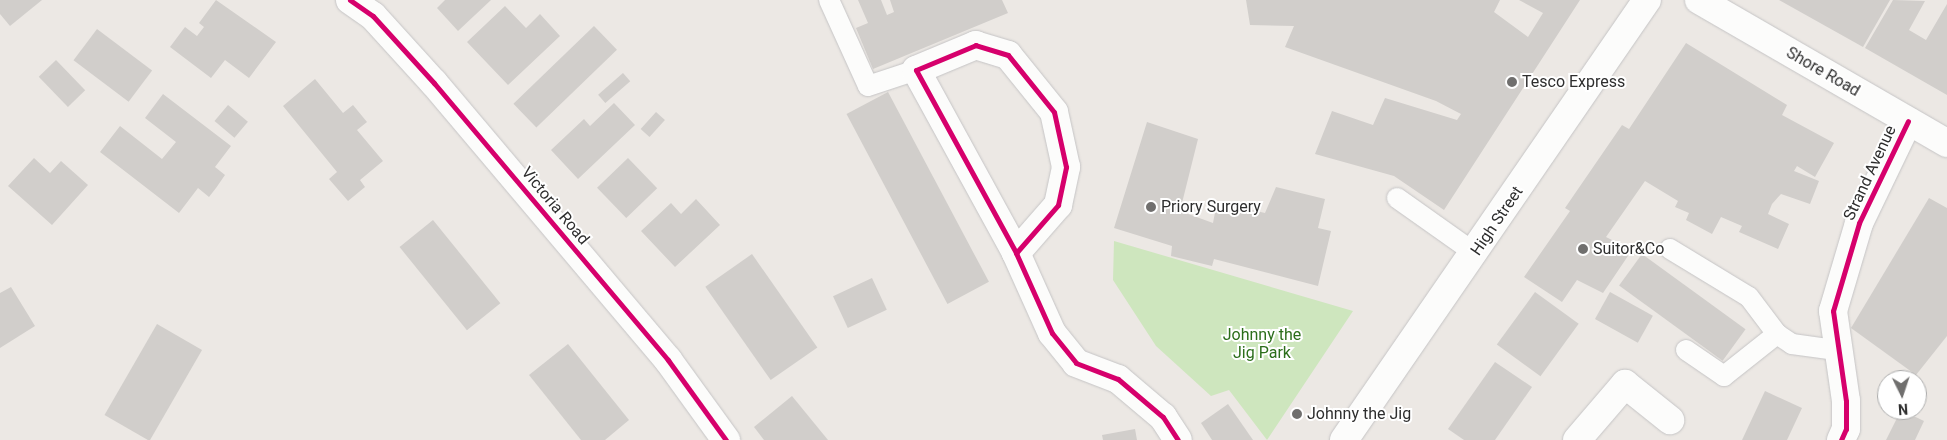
<!DOCTYPE html>
<style>
body{margin:0}
#map{position:relative;width:1947px;height:440px;overflow:hidden;background:#ece8e4;font-family:Roboto,sans-serif}
div>[style]{position:absolute}
.green>*{inset:0;background:#cee6be}
.building>*{inset:0;background:#d1cecb;transform-origin:0 0}
.roads{filter:drop-shadow(0 0 1px #c5c4c5) drop-shadow(0 0 1px #c5c4c5)}
.service>*{height:20px;margin:-10px;padding:0 10px;transform-origin:10px;border-radius:10px;background:#fcfcfb}
.minor>*{height:28px;margin:-14px;padding:0 14px;transform-origin:14px;border-radius:14px;background:#fcfcfb}
.tertiary>*{height:28px;margin:-14px;padding:0 14px;transform-origin:14px;border-radius:14px;background:#fcfcfb}
.secondary>*{height:28px;margin:-14px;padding:0 14px;transform-origin:14px;border-radius:14px;background:#fcfcfb}
.cycleway>*{height:5px;margin:-2.5px;padding:0 2.5px;transform-origin:2.5px;border-radius:2.5px;background:#d6006c}
.dots>*{width:14px;height:14px;translate:-50% -50%;box-sizing:border-box;border:2px solid #fff;border-radius:50%}
span{translate:-50% -50%;white-space:nowrap;text-align:center;line-height:1.15;-webkit-text-stroke:4px #fff;paint-order:stroke}
.street-label{font-size:16px;color:#2e2e2e}
.poi-label{font-size:16px;color:#2e2e2e}
.left{translate:0 -50%;text-align:left}
.park-label{font-size:16px;color:#2c6e1b}
.north{position:absolute;left:1877px;top:370px;width:50px;height:50px;box-sizing:border-box;background:#fff;border:1px solid #ababab;border-radius:50%;rotate:176deg;font-size:14px;font-weight:700;line-height:20px;text-align:center;color:#2e2e2e}
.north::after{content:'';display:block;margin:auto;width:18px;height:22px;background:#706f6e;clip-path:polygon(50% 0,100% 100%,50% 72%,0 100%)}
</style>
<div id="map">
<div class="green">
<i style="clip-path:polygon(1114px 241px,1353px 311px,1267px 440px,1229px 390px,1211px 396px,1156px 346px,1113px 280px)"></i>
</div>
<div class="building">
<i style="clip-path:polygon(0 0,42px 0,10px 26px,0 14px)"></i>
<i style="clip-path:polygon(216px 0,276px 42px,249px 78px,225px 60px,211px 78px,170px 47px,185px 27px,197px 36px,204px 27px,199px 23px)"></i>
<i style="clip-path:polygon(445px 0,491px 0,458px 31px,437px 8px)"></i>
<i style="clip-path:polygon(858px 0,881px 0,887px 15px,894px 12px,890px 0,1002px 0,1008px 13px,873px 69px,856px 28px,868px 23px)"></i>
<i style="clip-path:polygon(1246px 0,1500px 0,1494px 12px,1528px 37px,1543px 13px,1519px 0,1580px 0,1444px 210px,1394px 176px,1315px 154px,1332px 111px,1373px 125px,1385px 98px,1457px 120px,1461px 114px,1436px 101px,1285px 47px,1294px 26px,1250px 25px)"></i>
<i style="clip-path:polygon(1779px 0,1890px 0,1863px 47px)"></i>
<i style="clip-path:polygon(1893px 0,1925px 1px,1909px 30px,1926px 40px,1947px 4px,1947px 95px,1865px 48px)"></i>
<i style="clip-path:polygon(505px 6px,526px 28px,540px 14px,560px 36px,508px 85px,467px 42px)"></i>
<i style="left:594px;top:26px;width:33px;height:112px;rotate:46deg"></i>
<i style="left:97px;top:29px;width:69px;height:39px;rotate:37deg"></i>
<i style="clip-path:polygon(1686px 43px,1787px 105px,1782px 115px,1834px 143px,1815px 177px,1797px 166px,1794px 171px,1819px 181px,1810px 204px,1781px 194px,1772px 204px,1768px 214px,1789px 224px,1778px 249px,1739px 232px,1742px 226px,1721px 217px,1712px 234px,1686px 220px,1689px 213px,1675px 207px,1678px 201px,1645px 181px,1606px 237px,1632px 250px,1603px 293px,1577px 280px,1562px 302px,1524px 277px,1570px 211px,1565px 208px,1622px 125px,1629px 129px)"></i>
<i style="left:56px;top:60px;width:42px;height:24px;rotate:46deg"></i>
<i style="left:623px;top:73px;width:11px;height:33px;rotate:49deg"></i>
<i style="clip-path:polygon(315px 79px,343px 113px,353px 105px,367px 122px,357px 130px,383px 161px,360px 180px,365px 187px,348px 201px,329px 179px,337px 172px,283px 106px)"></i>
<i style="left:888px;top:92px;width:215px;height:47px;rotate:62deg"></i>
<i style="clip-path:polygon(163px 94px,231px 146px,215px 167px,225px 175px,216px 188px,209px 197px,198px 188px,179px 213px,100px 152px,120px 126px,162px 159px,176px 142px,145px 118px)"></i>
<i style="clip-path:polygon(614px 103px,635px 125px,578px 179px,551px 150px,584px 119px,590px 126px)"></i>
<i style="left:228px;top:105px;width:26px;height:21px;rotate:40deg"></i>
<i style="left:656px;top:112px;width:12px;height:23px;rotate:42deg"></i>
<i style="clip-path:polygon(1147px 122px,1198px 139px,1180px 211px,1213px 223px,1217px 202px,1265px 213px,1276px 187px,1325px 199px,1318px 228px,1331px 231px,1318px 286px,1214px 259px,1212px 266px,1171px 256px,1172px 246px,1114px 228px)"></i>
<i style="clip-path:polygon(34px 158px,50px 173px,61px 161px,88px 185px,52px 225px,8px 186px)"></i>
<i style="left:628px;top:158px;width:42px;height:43px;rotate:46deg"></i>
<i style="clip-path:polygon(1929px 198px,1947px 208px,1947px 336px,1916px 375px,1851px 328px)"></i>
<i style="clip-path:polygon(696px 199px,720px 225px,675px 267px,641px 231px,671px 203px,681px 214px)"></i>
<i style="left:433px;top:220px;width:107px;height:43px;rotate:51deg"></i>
<i style="left:752px;top:254px;width:114px;height:57px;rotate:55deg"></i>
<i style="left:1642px;top:254px;width:128px;height:39px;rotate:36deg"></i>
<i style="left:872px;top:278px;width:35px;height:43px;rotate:65deg"></i>
<i style="clip-path:polygon(11px 287px,35px 326px,0 348px,0 293px)"></i>
<i style="left:1535px;top:292px;width:54px;height:65px;rotate:36deg"></i>
<i style="left:1610px;top:292px;width:49px;height:31px;rotate:29deg"></i>
<i style="left:157px;top:324px;width:52px;height:105px;rotate:30deg"></i>
<i style="clip-path:polygon(568px 344px,629px 420px,605px 440px,581px 440px,529px 375px)"></i>
<i style="clip-path:polygon(1495px 362px,1532px 387px,1495px 440px,1464px 440px,1448px 429px)"></i>
<i style="clip-path:polygon(1765px 391px,1802px 408px,1787px 440px,1742px 440px)"></i>
<i style="clip-path:polygon(792px 396px,828px 440px,764px 440px,754px 427px)"></i>
<i style="clip-path:polygon(1228px 404px,1253px 440px,1212px 440px,1201px 423px)"></i>
<i style="clip-path:polygon(1901px 410px,1924px 421px,1915px 440px,1886px 440px)"></i>
<i style="clip-path:polygon(1135px 429px,1137px 440px,1103px 440px,1102px 435px)"></i>
</div>
<div class="roads">
<div class="service">
<i style="left:829px;top:0;width:94px;rotate:65.6deg"></i>
<i style="left:868px;top:86px;width:51px;rotate:-18.4deg"></i>
<i style="left:1397px;top:198px;width:97px;rotate:35.3deg"></i>
<i style="left:1670px;top:249px;width:92px;rotate:31.3deg"></i>
<i style="left:1749px;top:297px;width:46px;rotate:52.9deg"></i>
<i style="left:1777px;top:334px;width:18px;rotate:34deg"></i>
<i style="left:1792px;top:344px;width:43px;rotate:7.9deg"></i>
<i style="left:1686px;top:350px;width:46px;rotate:34.4deg"></i>
<i style="left:1724px;top:376px;width:68px;rotate:-38.4deg"></i>
</div>
<div class="minor">
<i style="left:350px;top:0;width:28px;rotate:35deg"></i>
<i style="left:373px;top:16px;width:91px;rotate:47.7deg"></i>
<i style="left:434px;top:83px;width:363px;rotate:49.8deg"></i>
<i style="left:668px;top:360px;width:99px;rotate:54.1deg"></i>
<i style="left:1016px;top:253px;width:64px;rotate:-48.8deg"></i>
<i style="left:1058px;top:205px;width:39px;rotate:-78deg"></i>
<i style="left:1066px;top:167px;width:56px;rotate:-102.3deg"></i>
<i style="left:1054px;top:112px;width:73px;rotate:-128.9deg"></i>
<i style="left:1008px;top:55px;width:34px;rotate:-163deg"></i>
<i style="left:976px;top:45px;width:65px;rotate:157.4deg"></i>
<i style="left:916px;top:70px;width:209px;rotate:61.3deg"></i>
<i style="left:1016px;top:253px;width:88px;rotate:65.8deg"></i>
<i style="left:1052px;top:333px;width:38px;rotate:51deg"></i>
<i style="left:1076px;top:363px;width:45px;rotate:20.9deg"></i>
<i style="left:1118px;top:379px;width:59px;rotate:40.2deg"></i>
<i style="left:1163px;top:417px;width:27px;rotate:57deg"></i>
<i style="left:1577px;top:440px;width:74px;rotate:-49.4deg"></i>
<i style="left:1625px;top:384px;width:58px;rotate:38.7deg"></i>
<i style="left:1841px;top:440px;width:12px;rotate:-66deg"></i>
<i style="left:1846px;top:429px;width:28px;rotate:-90deg"></i>
<i style="left:1846px;top:401px;width:91px;rotate:-98.2deg"></i>
<i style="left:1833px;top:311px;width:92px;rotate:-73.5deg"></i>
<i style="left:1859px;top:223px;width:113px;rotate:-64.3deg"></i>
</div>
<div class="tertiary">
<i style="left:1699px;top:0;width:286px;rotate:30deg"></i>
</div>
<div class="secondary">
<i style="left:1344px;top:440px;width:534px;rotate:-55.45deg"></i>
</div>
</div>
<div class="cycleway">
<i style="left:350px;top:0;width:28px;rotate:35deg"></i>
<i style="left:373px;top:16px;width:91px;rotate:47.7deg"></i>
<i style="left:434px;top:83px;width:363px;rotate:49.8deg"></i>
<i style="left:668px;top:360px;width:99px;rotate:54.1deg"></i>
<i style="left:1016px;top:253px;width:64px;rotate:-48.8deg"></i>
<i style="left:1058px;top:205px;width:39px;rotate:-78deg"></i>
<i style="left:1066px;top:167px;width:56px;rotate:-102.3deg"></i>
<i style="left:1054px;top:112px;width:73px;rotate:-128.9deg"></i>
<i style="left:1008px;top:55px;width:34px;rotate:-163deg"></i>
<i style="left:976px;top:45px;width:65px;rotate:157.4deg"></i>
<i style="left:916px;top:70px;width:209px;rotate:61.3deg"></i>
<i style="left:1016px;top:253px;width:88px;rotate:65.8deg"></i>
<i style="left:1052px;top:333px;width:38px;rotate:51deg"></i>
<i style="left:1076px;top:363px;width:45px;rotate:20.9deg"></i>
<i style="left:1118px;top:379px;width:59px;rotate:40.2deg"></i>
<i style="left:1163px;top:417px;width:27px;rotate:57deg"></i>
<i style="left:1841px;top:440px;width:12px;rotate:-66deg"></i>
<i style="left:1846px;top:429px;width:28px;rotate:-90deg"></i>
<i style="left:1846px;top:401px;width:91px;rotate:-98.2deg"></i>
<i style="left:1833px;top:311px;width:92px;rotate:-73.5deg"></i>
<i style="left:1859px;top:223px;width:113px;rotate:-64.3deg"></i>
</div>
<div class="dots">
<i style="left:1512px;top:82px;background:#706f6e"></i>
<i style="left:1151px;top:207px;background:#706f6e"></i>
<i style="left:1583px;top:249px;background:#706f6e"></i>
<i style="left:1297px;top:414px;background:#706f6e"></i>
</div>
<div class="street-label">
<span style="left:1823px;top:72px;rotate:30deg">Shore Road</span>
<span style="left:1870px;top:173px;rotate:-65deg">Strand Avenue</span>
<span style="left:555px;top:206px;rotate:50deg">Victoria Road</span>
<span style="left:1497px;top:221px;rotate:-56deg">High Street</span>
</div>
<div class="poi-label">
<span class="left" style="left:1522px;top:82px">Tesco Express</span>
<span class="left" style="left:1161px;top:207px">Priory Surgery</span>
<span class="left" style="left:1593px;top:249px">Suitor&amp;Co</span>
<span class="left" style="left:1307px;top:414px">Johnny the Jig</span>
</div>
<div class="park-label">
<span style="left:1262px;top:344px">Johnny the<br>Jig Park</span>
</div>
<div class="north">N</div>
</div>
